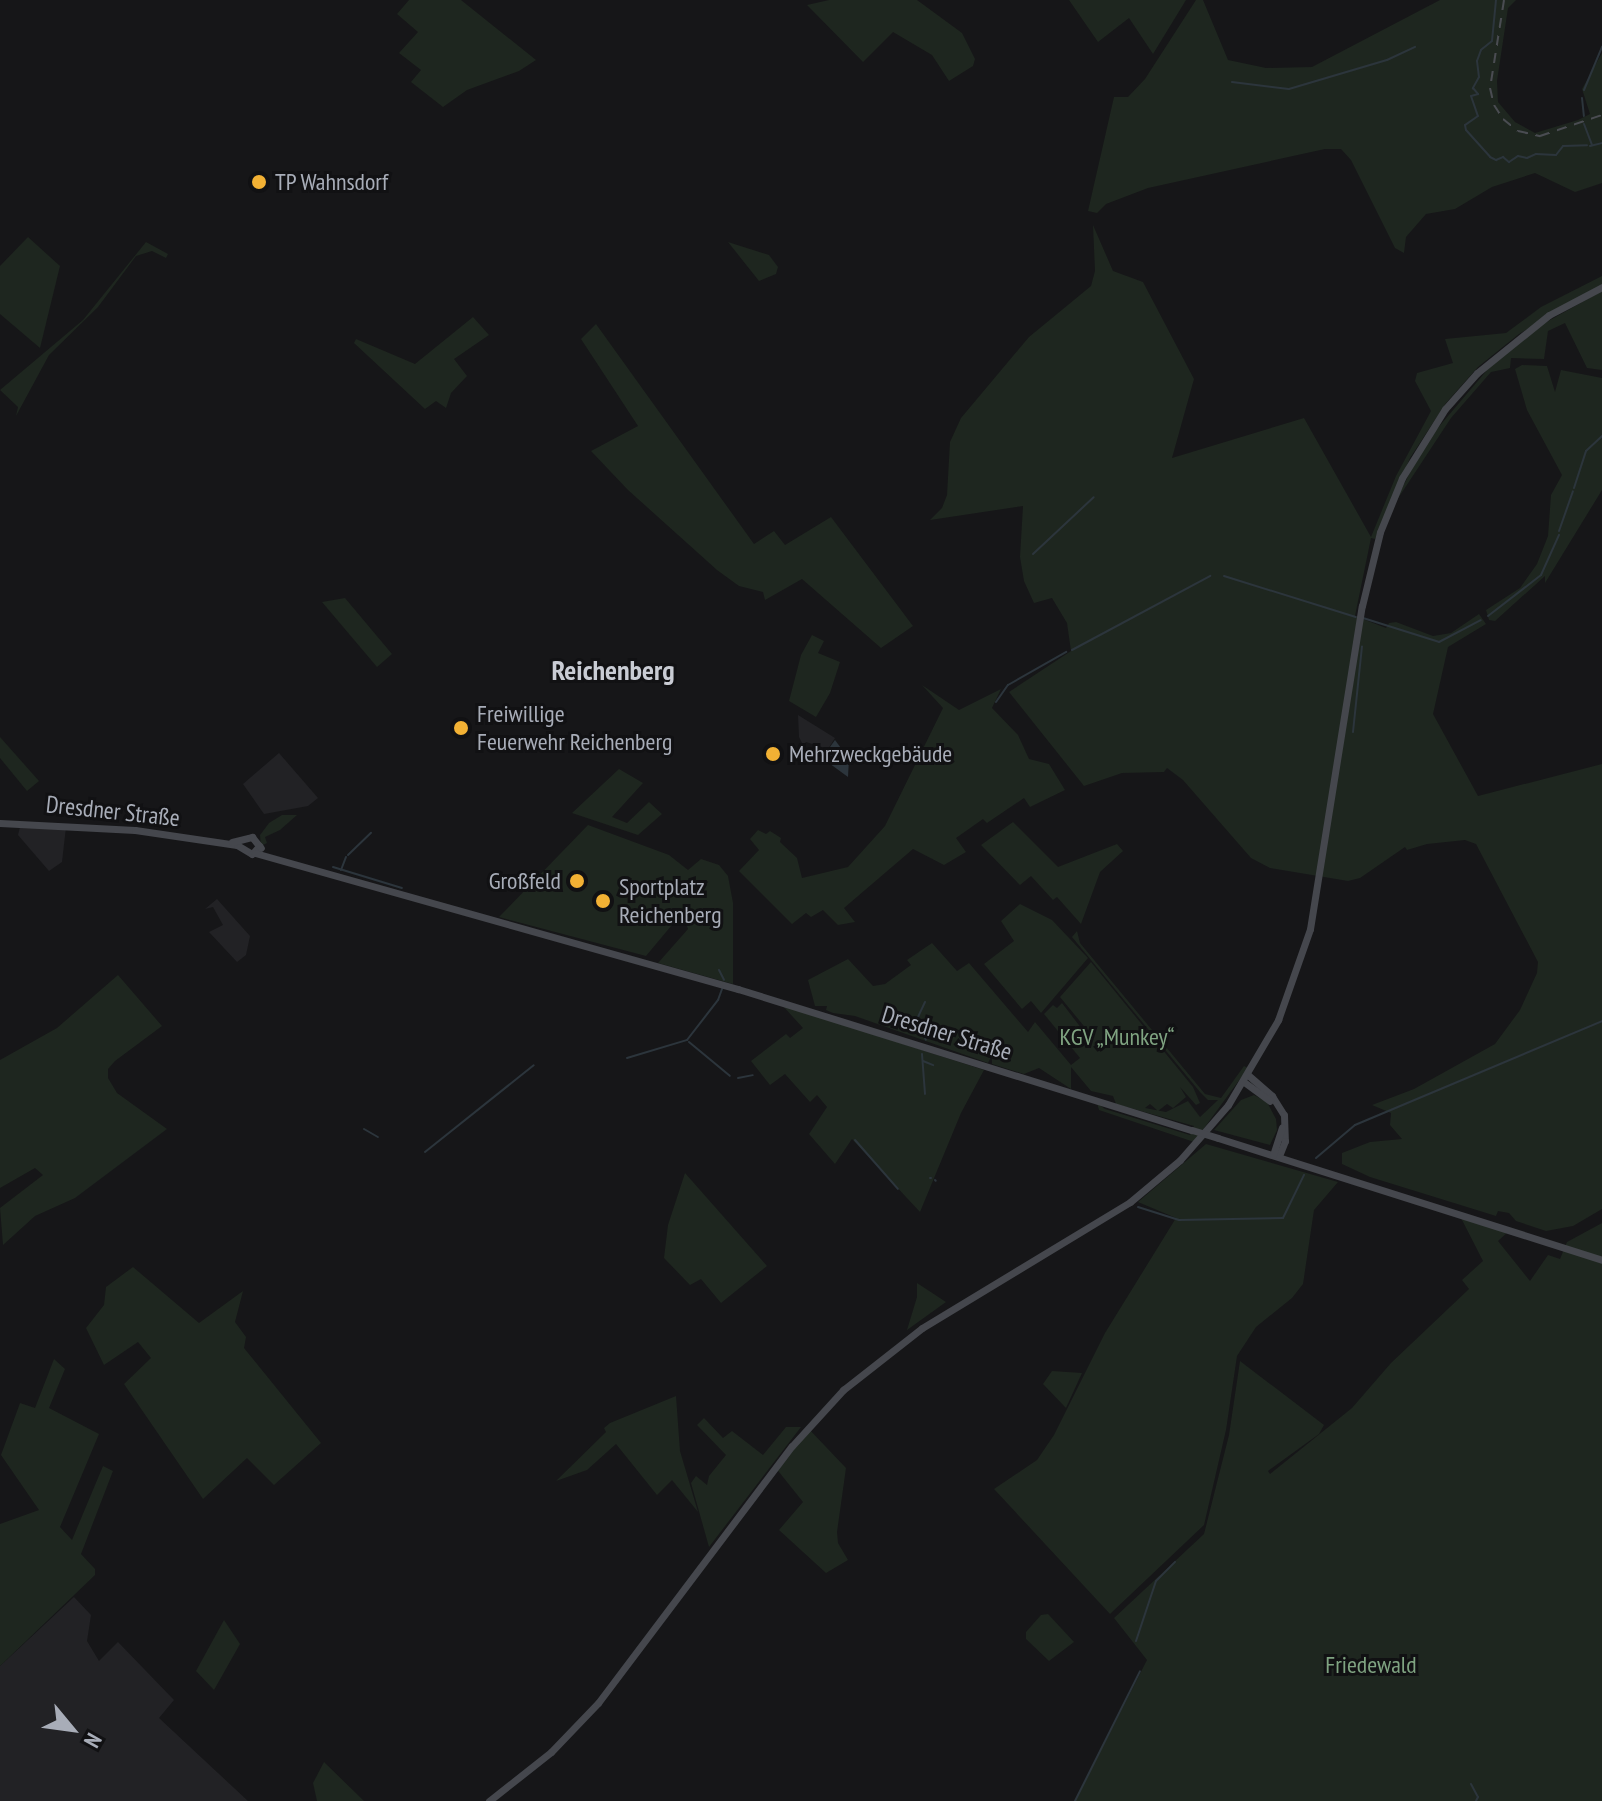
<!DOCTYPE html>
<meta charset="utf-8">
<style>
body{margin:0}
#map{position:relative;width:1602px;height:1801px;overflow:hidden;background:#161618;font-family:"PT Sans Narrow",sans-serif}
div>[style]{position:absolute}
.built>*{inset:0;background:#222225}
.green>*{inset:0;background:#1e261f}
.water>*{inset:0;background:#2c353c}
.stream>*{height:2px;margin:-1px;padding:0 1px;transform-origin:1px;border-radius:1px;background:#2c353c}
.secondary>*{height:7px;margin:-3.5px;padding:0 3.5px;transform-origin:3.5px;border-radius:3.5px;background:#45474d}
.rail>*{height:2px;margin-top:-1px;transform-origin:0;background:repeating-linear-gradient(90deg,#4a4c52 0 10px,transparent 0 18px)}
.secondary-bridge>*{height:7px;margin:-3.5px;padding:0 3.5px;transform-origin:3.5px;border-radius:3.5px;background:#45474d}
.dots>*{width:22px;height:22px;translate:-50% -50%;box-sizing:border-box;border:4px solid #111113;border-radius:50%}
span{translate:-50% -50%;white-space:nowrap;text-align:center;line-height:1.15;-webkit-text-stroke:6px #111113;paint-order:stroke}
.poi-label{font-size:24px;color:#a8adb8}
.left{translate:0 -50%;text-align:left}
.right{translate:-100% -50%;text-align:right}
.street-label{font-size:24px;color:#a8adb8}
.park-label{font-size:24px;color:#7fa381}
.quarter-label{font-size:28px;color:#c9ccd4;font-weight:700}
.north{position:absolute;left:32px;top:1689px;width:80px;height:80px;-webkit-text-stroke:6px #111113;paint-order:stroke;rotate:119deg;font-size:22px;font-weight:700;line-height:32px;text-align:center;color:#a8adb8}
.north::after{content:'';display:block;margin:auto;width:28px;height:36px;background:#a8adb8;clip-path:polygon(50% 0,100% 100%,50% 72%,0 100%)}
</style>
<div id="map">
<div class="built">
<i style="clip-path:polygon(798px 715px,835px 738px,828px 749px,806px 742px,803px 745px,799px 737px)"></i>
<i style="clip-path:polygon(279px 753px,318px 798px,308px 806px,264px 814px,243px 784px)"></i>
<i style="clip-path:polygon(20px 827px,66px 827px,62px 862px,49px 871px,18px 835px)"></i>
<i style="clip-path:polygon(217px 899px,250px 936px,246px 955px,237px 962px,209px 932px,223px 925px,213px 907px,205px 909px)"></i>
<i style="clip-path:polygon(74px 1597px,91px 1615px,87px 1641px,99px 1661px,118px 1642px,174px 1700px,159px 1718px,248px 1801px,0 1801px,0 1666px)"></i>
</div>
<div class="green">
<i style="clip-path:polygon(409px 0,461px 0,536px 60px,519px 71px,467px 90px,443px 107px,411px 82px,421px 70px,399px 53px,418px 32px,397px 14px)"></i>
<i style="clip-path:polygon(829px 0,917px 0,962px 33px,975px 59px,973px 66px,949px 81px,932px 55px,893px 32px,863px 62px,807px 5px)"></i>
<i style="clip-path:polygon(1069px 0,1186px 0,1153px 54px,1129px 18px,1098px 42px)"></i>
<i style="clip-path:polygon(1196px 0,1203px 0,1228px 60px,1266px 68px,1312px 67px,1440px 0,1516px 0,1508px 8px,1497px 81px,1498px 102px,1515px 122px,1535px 133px,1578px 120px,1590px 114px,1582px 89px,1602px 53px,1602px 183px,1575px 192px,1535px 173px,1492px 187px,1455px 209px,1426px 214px,1406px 237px,1404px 253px,1395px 248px,1351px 160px,1341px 149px,1325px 149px,1148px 188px,1106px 204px,1097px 213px,1088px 211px,1114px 97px,1128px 97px,1145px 79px)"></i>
<i style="clip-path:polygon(1093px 225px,1113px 271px,1143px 282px,1194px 379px,1172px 458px,1304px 418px,1371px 537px,1396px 476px,1431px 411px,1415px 381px,1417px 373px,1453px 363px,1445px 339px,1506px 333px,1541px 307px,1602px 276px,1602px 285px,1519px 334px,1478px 367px,1446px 403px,1410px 458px,1375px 539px,1371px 538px,1355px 616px,1386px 628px,1389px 623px,1396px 622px,1433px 636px,1451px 633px,1479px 614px,1486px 624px,1448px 647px,1433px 714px,1478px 796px,1602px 764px,1602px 1209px,1573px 1226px,1546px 1231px,1516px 1221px,1509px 1213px,1498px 1211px,1496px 1216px,1370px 1177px,1342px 1164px,1342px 1153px,1370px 1142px,1402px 1139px,1390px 1125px,1391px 1113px,1372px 1105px,1414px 1089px,1495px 1044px,1520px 1010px,1537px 973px,1538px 962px,1476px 844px,1465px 840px,1427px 844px,1407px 850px,1405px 847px,1360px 878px,1348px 881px,1270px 868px,1251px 858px,1183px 780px,1167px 768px,1164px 772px,1122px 773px,1084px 786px,1009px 692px,1071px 651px,1067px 623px,1052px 598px,1034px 603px,1024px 581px,1020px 557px,1023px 506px,930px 520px,942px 508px,947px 495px,950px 442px,961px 418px,1029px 337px,1091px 286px,1095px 271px)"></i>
<i style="clip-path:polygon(28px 237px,60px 266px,40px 348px,0 314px,0 266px)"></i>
<i style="clip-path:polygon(146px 242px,168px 254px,166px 258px,152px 251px,136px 256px,98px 307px,49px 355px,16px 416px,18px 407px,0 390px,83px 320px)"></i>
<i style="clip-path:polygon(728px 242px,769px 255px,778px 267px,776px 274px,759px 281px)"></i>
<i style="clip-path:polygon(1602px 291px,1602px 370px,1587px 368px,1565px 323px,1548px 331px,1544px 359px,1511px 358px,1510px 368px,1491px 372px,1451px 418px,1393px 506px,1425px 443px,1488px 369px,1543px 324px)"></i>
<i style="clip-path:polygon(473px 317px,489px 335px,454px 359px,467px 376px,451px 393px,446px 408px,436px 401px,425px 409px,354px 343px,356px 339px,415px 364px)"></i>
<i style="clip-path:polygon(596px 324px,754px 544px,774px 531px,785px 545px,831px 517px,913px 626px,881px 648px,802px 579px,765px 600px,763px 592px,739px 586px,717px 570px,628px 490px,591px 451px,638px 426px,581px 339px)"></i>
<i style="clip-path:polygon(1522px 365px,1547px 366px,1555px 392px,1561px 370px,1602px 378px,1602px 490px,1545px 583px,1545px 576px,1495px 621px,1489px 620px,1486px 610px,1520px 588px,1537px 564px,1548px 536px,1551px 495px,1562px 475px,1527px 410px,1515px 369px)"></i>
<i style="clip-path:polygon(345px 598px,392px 654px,377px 667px,322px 602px)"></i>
<i style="clip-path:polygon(812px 635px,824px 641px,818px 653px,840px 662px,830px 693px,816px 717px,789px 701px,801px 655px)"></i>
<i style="clip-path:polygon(922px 685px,959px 710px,1001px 689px,992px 708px,1018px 735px,1029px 759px,1049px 764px,1065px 790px,1030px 807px,1024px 798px,987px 823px,983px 819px,956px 838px,966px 852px,944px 865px,913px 849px,844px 908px,855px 922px,838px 925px,823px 910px,811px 917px,806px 913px,792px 924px,739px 871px,759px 850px,750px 839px,758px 830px,766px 834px,770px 831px,781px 838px,780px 842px,797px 858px,802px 878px,848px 867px,885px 826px,943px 708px)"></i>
<i style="clip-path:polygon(0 737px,39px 781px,27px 791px,0 758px)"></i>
<i style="clip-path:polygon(619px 769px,643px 783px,612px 817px,627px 823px,649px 802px,662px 814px,638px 835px,572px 813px)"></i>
<i style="clip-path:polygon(297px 815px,280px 830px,265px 837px,267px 843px,261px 846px,260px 835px,269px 823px,282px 815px)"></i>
<i style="clip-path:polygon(1013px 822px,1058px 867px,1117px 844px,1123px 851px,1100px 872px,1081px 924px,1057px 897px,1053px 900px,1031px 876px,1020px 885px,981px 845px)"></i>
<i style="clip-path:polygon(588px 825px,669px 855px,688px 870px,701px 859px,719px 865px,728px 876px,733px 903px,733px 984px,658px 963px,688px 929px,682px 913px,646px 956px,499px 917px)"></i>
<i style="clip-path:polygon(1020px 904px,1052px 920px,1088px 958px,1041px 1013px,1031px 1001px,1022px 1009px,984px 964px,1014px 941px,1001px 921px)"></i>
<i style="clip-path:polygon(1077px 931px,1080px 943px,1205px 1094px,1221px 1098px,1244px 1066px,1248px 1068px,1194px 1142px,1099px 1110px,1097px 1103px,1105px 1109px,1190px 1135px,1194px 1126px,1116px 1104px,1113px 1096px,1091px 1091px,1071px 1067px,1071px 1089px,1039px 1068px,1024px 1074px,992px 1064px,992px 1055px,988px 1063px,855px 1016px,833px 1013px,826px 1010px,827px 1006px,815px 1006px,808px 980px,848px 959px,873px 986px,885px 984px,911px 965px,907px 960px,932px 943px,957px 971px,969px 963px,1028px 1032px,1035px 1022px,1071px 1065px,1080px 1058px,1044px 1014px,1053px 1005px,1057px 1008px,1062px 1003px,1085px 1033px,1088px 1031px,1060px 997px,1091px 962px,1193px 1087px,1200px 1103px,1196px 1105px,1180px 1087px,1186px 1097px,1173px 1108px,1167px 1104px,1158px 1111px,1150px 1104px,1145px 1108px,1166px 1112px,1188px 1101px,1200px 1117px,1218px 1100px,1208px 1100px,1200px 1092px,1072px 937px)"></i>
<i style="clip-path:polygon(118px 975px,162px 1026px,115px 1061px,108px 1069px,108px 1078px,117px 1093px,167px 1129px,75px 1198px,35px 1216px,3px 1245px,0 1208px,43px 1175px,35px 1168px,0 1188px,0 1060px,57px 1028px)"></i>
<i style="clip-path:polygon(782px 1005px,984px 1070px,961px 1113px,920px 1212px,852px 1139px,835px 1164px,809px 1134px,827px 1107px,817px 1095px,810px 1102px,785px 1074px,770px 1085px,751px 1061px,786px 1034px,790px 1038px,803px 1028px)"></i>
<i style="clip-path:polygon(1254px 1095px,1267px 1102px,1276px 1119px,1277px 1130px,1270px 1145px,1214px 1130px,1241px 1100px)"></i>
<i style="clip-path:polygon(1206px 1144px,1338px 1182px,1314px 1210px,1303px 1284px,1292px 1298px,1256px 1327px,1237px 1356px,1226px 1430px,1204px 1525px,1110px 1614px,994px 1489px,1037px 1460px,1054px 1435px,1105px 1333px,1176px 1218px,1138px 1202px)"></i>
<i style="clip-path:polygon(685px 1173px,767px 1266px,721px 1303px,701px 1279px,690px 1285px,664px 1258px,668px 1225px)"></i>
<i style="clip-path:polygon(1461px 1218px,1509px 1231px,1498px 1241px,1530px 1281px,1548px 1255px,1560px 1259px,1567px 1242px,1602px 1223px,1602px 1801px,1075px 1801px,1147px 1660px,1114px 1618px,1204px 1534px,1229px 1435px,1240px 1361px,1324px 1425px,1319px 1434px,1268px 1471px,1270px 1474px,1352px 1408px,1391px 1363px,1469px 1289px,1462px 1280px,1483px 1261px)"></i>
<i style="clip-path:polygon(133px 1267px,199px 1323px,243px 1291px,235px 1322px,246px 1337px,244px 1348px,321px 1443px,274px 1485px,247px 1458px,203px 1499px,124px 1384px,151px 1358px,138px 1342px,104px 1365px,86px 1328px,104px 1305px,106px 1287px)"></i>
<i style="clip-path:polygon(917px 1283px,946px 1302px,907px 1330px,917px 1297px)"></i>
<i style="clip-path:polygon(54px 1359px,65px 1369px,49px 1408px,99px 1434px,60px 1527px,72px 1540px,103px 1466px,113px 1471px,81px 1554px,95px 1569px,95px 1575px,0 1666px,0 1524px,39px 1510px,1px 1455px,20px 1403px,35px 1408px)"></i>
<i style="clip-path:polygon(1052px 1371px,1082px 1373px,1066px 1408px,1043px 1384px)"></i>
<i style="clip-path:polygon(676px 1396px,680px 1451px,698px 1512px,672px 1480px,657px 1495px,616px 1444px,587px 1470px,556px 1481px,606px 1432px,604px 1428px,610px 1423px)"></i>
<i style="clip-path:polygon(704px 1418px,723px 1438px,732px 1431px,763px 1455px,786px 1427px,801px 1427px,709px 1547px,691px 1483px,696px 1476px,707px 1485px,709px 1476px,726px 1455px,697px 1425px)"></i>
<i style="clip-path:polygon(807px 1427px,846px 1468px,837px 1532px,838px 1543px,848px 1560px,826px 1573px,779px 1530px,803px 1502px,775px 1467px)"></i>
<i style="clip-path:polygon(1048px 1614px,1074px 1642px,1049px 1661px,1026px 1639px,1026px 1632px,1041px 1615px)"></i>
<i style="clip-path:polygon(224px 1620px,240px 1644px,214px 1690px,196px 1671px)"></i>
<i style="clip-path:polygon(324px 1762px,364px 1801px,317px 1801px,313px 1783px)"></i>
</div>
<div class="water">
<i style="clip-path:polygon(835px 740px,849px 759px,848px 777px,822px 758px)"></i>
</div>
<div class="stream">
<i style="left:1496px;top:0;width:41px;rotate:95.6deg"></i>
<i style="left:1492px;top:41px;width:14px;rotate:141deg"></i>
<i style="left:1481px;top:50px;width:12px;rotate:110deg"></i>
<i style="left:1477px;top:61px;width:16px;rotate:83deg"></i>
<i style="left:1479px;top:77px;width:13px;rotate:119deg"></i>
<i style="left:1473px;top:88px;width:8px;rotate:50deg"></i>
<i style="left:1478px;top:94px;width:7px;rotate:164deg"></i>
<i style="left:1471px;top:96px;width:21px;rotate:71deg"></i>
<i style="left:1478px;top:116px;width:16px;rotate:145deg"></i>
<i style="left:1465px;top:125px;width:5px;rotate:79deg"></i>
<i style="left:1466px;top:130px;width:36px;rotate:48deg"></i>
<i style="left:1490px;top:157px;width:7px;rotate:27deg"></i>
<i style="left:1496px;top:160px;width:8px;rotate:-23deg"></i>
<i style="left:1503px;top:157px;width:8px;rotate:40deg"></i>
<i style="left:1509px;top:162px;width:11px;rotate:-34deg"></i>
<i style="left:1518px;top:156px;width:9px;rotate:13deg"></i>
<i style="left:1527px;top:158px;width:10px;rotate:-24deg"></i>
<i style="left:1536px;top:154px;width:20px;rotate:3deg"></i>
<i style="left:1556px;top:155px;width:11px;rotate:-52deg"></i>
<i style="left:1563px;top:146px;width:24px;rotate:-2deg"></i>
<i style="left:1232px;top:82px;width:57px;rotate:7deg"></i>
<i style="left:1289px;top:89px;width:102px;rotate:-16.5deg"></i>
<i style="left:1387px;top:60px;width:31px;rotate:-25deg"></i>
<i style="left:1584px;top:90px;width:47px;rotate:-67.3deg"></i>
<i style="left:1582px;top:98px;width:18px;rotate:84deg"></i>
<i style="left:1584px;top:124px;width:22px;rotate:69deg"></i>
<i style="left:1590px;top:146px;width:12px;rotate:-14deg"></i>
<i style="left:1574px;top:488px;width:39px;rotate:-72deg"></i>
<i style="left:1586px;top:451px;width:22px;rotate:-43deg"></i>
<i style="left:1559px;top:531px;width:42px;rotate:-70.7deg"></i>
<i style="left:1033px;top:554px;width:83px;rotate:-43.1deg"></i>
<i style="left:1224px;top:576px;width:138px;rotate:17.3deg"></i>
<i style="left:1488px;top:616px;width:67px;rotate:-37.7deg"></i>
<i style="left:1541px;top:575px;width:44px;rotate:-65.8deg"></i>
<i style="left:1363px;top:618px;width:80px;rotate:17.5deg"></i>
<i style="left:1439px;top:642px;width:47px;rotate:-27.6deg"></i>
<i style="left:1072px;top:650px;width:157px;rotate:-28.2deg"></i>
<i style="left:996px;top:702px;width:21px;rotate:-55deg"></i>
<i style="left:1008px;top:685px;width:67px;rotate:-29.6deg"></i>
<i style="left:1353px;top:732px;width:86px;rotate:-84deg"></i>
<i style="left:348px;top:855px;width:32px;rotate:-44deg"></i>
<i style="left:333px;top:867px;width:72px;rotate:16.9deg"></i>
<i style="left:341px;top:870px;width:14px;rotate:-69deg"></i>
<i style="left:719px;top:970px;width:11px;rotate:63deg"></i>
<i style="left:925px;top:1002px;width:17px;rotate:115deg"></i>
<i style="left:918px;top:1017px;width:24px;rotate:71deg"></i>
<i style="left:689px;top:1042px;width:53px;rotate:39.7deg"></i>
<i style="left:922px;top:1054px;width:40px;rotate:85.7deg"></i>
<i style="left:627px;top:1058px;width:63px;rotate:-16.7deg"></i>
<i style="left:687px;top:1040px;width:51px;rotate:-52.2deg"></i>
<i style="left:718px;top:1000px;width:12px;rotate:-70deg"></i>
<i style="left:923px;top:1061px;width:11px;rotate:22deg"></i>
<i style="left:738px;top:1078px;width:15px;rotate:-11deg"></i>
<i style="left:364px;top:1129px;width:16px;rotate:30deg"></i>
<i style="left:855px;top:1140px;width:65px;rotate:48.7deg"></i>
<i style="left:425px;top:1152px;width:139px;rotate:-38.6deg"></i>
<i style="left:1316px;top:1158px;width:51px;rotate:-40.2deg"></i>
<i style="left:1355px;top:1125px;width:268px;rotate:-22.8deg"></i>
<i style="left:930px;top:1178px;width:1px"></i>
<i style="left:935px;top:1180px;width:1px;rotate:45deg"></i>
<i style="left:1138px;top:1207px;width:43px;rotate:17.6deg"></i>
<i style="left:1179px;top:1220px;width:104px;rotate:-1.1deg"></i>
<i style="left:1283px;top:1218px;width:48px;rotate:-64deg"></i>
<i style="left:1136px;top:1641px;width:63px;rotate:-71.6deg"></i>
<i style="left:1156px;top:1581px;width:27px;rotate:-45deg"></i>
<i style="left:1471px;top:1784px;width:15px;rotate:62deg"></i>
<i style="left:1478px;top:1797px;width:4px;rotate:117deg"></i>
<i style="left:1075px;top:1801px;width:145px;rotate:-63.4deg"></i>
</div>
<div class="secondary">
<i style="left:0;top:823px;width:135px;rotate:3deg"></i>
<i style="left:135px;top:830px;width:103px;rotate:8.4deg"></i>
<i style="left:237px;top:845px;width:17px;rotate:31deg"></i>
<i style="left:252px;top:854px;width:11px;rotate:-49deg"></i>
<i style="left:232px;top:842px;width:21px;rotate:-14deg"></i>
<i style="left:252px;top:837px;width:14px;rotate:51deg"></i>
<i style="left:255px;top:853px;width:502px;rotate:15.73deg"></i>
<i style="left:738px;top:989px;width:475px;rotate:17.3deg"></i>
<i style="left:1248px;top:1075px;width:32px;rotate:41deg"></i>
<i style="left:1272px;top:1096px;width:22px;rotate:58deg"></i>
<i style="left:1284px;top:1115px;width:26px;rotate:88deg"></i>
<i style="left:1285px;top:1141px;width:16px;rotate:112deg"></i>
<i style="left:1244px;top:1082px;width:32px;rotate:36deg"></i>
<i style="left:1218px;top:1138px;width:403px;rotate:17.6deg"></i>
<i style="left:1273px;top:1155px;width:29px;rotate:-72deg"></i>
<i style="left:489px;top:1801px;width:79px;rotate:-38.3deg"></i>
<i style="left:551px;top:1752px;width:68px;rotate:-46.2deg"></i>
<i style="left:598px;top:1703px;width:322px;rotate:-53deg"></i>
<i style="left:792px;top:1446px;width:76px;rotate:-47.7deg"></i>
<i style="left:843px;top:1390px;width:100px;rotate:-38.1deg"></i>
<i style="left:922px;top:1328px;width:243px;rotate:-31.2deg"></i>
<i style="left:1130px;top:1202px;width:65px;rotate:-40deg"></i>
<i style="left:1180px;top:1160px;width:73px;rotate:-48.9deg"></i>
<i style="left:1228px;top:1105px;width:99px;rotate:-59.5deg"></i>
<i style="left:1278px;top:1020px;width:96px;rotate:-70.6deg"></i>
<i style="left:1310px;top:929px;width:327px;rotate:-80.9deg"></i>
<i style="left:1362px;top:606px;width:76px;rotate:-76.3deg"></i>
<i style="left:1380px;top:532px;width:58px;rotate:-67.8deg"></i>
<i style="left:1402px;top:478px;width:81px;rotate:-58.1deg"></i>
<i style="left:1445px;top:409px;width:48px;rotate:-48.4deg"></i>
<i style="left:1477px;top:373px;width:92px;rotate:-38.9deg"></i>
<i style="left:1549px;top:315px;width:60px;rotate:-27.8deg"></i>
</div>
<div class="rail">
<i style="left:1504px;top:0;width:89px;rotate:99deg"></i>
<i style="left:1490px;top:88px;width:17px;rotate:77deg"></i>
<i style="left:1494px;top:105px;width:17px;rotate:57deg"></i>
<i style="left:1503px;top:119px;width:19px;rotate:39deg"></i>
<i style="left:1518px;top:131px;width:23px;rotate:13deg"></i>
<i style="left:1540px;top:136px;width:65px;rotate:-18.7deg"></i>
</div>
<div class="secondary-bridge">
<i style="left:1192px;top:1130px;width:27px;rotate:17deg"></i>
</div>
<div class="dots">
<i style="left:259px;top:182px;background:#f2b134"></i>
<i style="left:461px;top:728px;background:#f2b134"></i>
<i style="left:773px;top:754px;background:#f2b134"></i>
<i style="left:577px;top:881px;background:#f2b134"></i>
<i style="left:603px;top:901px;background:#f2b134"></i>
</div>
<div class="poi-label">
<span class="left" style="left:275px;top:182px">TP Wahnsdorf</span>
<span class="left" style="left:477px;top:728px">Freiwillige<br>Feuerwehr Reichenberg</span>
<span class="left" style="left:789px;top:754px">Mehrzweckgebäude</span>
<span class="right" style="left:561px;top:881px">Großfeld</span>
<span class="left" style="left:619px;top:901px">Sportplatz<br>Reichenberg</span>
</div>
<div class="street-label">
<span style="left:113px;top:811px;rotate:6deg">Dresdner Straße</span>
<span style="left:947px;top:1033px;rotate:17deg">Dresdner Straße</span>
</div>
<div class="park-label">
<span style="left:1117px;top:1037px">KGV „Munkey“</span>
<span style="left:1371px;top:1665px">Friedewald</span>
</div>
<div class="quarter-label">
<span style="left:613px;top:670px">Reichenberg</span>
</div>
<div class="north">N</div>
</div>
